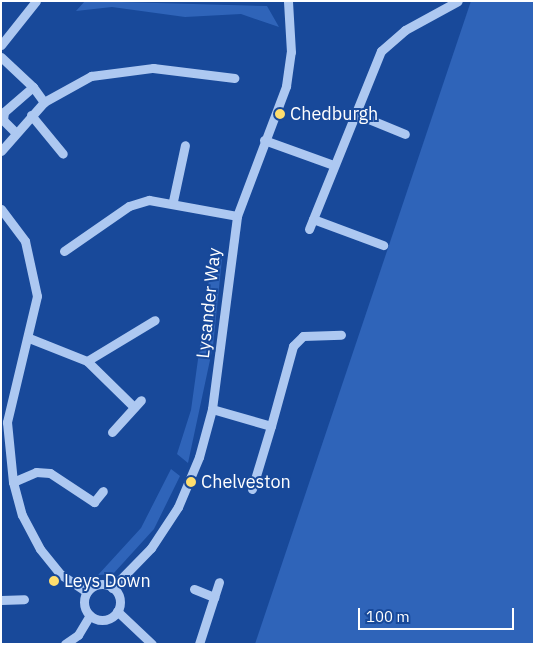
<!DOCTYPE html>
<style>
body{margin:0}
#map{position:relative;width:535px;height:645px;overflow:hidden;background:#18499a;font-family:"IBM Plex Sans",sans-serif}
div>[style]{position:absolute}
.green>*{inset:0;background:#2f64b9}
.minor>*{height:9px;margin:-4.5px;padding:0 4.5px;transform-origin:4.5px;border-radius:4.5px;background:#adc8f1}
.minor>.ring{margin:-4.5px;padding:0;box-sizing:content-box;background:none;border:9px solid #adc8f1;border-radius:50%}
.dots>*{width:14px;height:14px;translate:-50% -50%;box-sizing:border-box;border:2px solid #18499a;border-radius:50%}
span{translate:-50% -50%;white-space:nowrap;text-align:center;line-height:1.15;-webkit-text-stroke:4px #18499a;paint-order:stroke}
.poi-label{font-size:18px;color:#fff}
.left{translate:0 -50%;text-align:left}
.street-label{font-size:18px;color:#fff}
.frame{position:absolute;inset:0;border:2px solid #fff;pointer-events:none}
.scale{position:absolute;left:358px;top:608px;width:156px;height:22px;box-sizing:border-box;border:2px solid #fff;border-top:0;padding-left:6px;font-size:15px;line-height:18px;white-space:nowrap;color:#fff;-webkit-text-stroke:4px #18499a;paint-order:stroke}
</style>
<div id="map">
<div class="green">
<i style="clip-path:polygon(85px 1px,267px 6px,279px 27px,241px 14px,185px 17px,112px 7px,76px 11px)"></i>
<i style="clip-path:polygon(471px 1px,534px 1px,534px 644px,255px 644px)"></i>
<i style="clip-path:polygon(222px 259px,213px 346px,188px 463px,177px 454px,191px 410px,211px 265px)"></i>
<i style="clip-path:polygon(171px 469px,180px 476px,154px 529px,113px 574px,98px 575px,141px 528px)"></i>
</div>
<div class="minor">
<i style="left:1px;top:45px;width:56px;rotate:-51.5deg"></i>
<i style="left:1px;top:57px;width:44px;rotate:43.2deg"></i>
<i style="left:354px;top:113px;width:55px;rotate:22.4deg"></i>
<i style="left:31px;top:115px;width:50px;rotate:50.6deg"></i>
<i style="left:15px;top:132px;width:17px;rotate:-135deg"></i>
<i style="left:3px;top:120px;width:8px;rotate:-83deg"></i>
<i style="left:4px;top:112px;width:38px;rotate:-41deg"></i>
<i style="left:33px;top:87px;width:19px;rotate:54deg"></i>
<i style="left:264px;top:140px;width:73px;rotate:19.9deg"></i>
<i style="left:1px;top:151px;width:65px;rotate:-48.7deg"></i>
<i style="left:44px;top:102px;width:54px;rotate:-29deg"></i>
<i style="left:91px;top:76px;width:63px;rotate:-7.4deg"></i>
<i style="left:153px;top:68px;width:82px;rotate:7deg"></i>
<i style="left:173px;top:201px;width:57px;rotate:-77.9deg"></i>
<i style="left:1px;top:209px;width:40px;rotate:53deg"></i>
<i style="left:25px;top:241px;width:56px;rotate:77.7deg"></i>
<i style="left:37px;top:296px;width:130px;rotate:103.4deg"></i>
<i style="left:7px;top:422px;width:60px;rotate:84.3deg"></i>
<i style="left:13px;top:482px;width:34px;rotate:75deg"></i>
<i style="left:22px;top:515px;width:38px;rotate:62deg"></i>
<i style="left:40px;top:549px;width:32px;rotate:51deg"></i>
<i style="left:60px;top:574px;width:32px;rotate:34deg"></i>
<i style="left:313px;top:219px;width:75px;rotate:20.4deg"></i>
<i style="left:309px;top:229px;width:192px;rotate:-68deg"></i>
<i style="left:381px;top:51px;width:32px;rotate:-41deg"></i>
<i style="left:405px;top:30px;width:60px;rotate:-28.7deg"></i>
<i style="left:64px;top:251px;width:79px;rotate:-34.7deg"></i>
<i style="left:129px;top:206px;width:21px;rotate:-17deg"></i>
<i style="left:149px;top:200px;width:89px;rotate:10.3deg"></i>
<i style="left:29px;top:338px;width:62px;rotate:21.6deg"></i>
<i style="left:87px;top:361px;width:66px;rotate:44.4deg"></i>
<i style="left:87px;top:361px;width:79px;rotate:-31.1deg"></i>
<i style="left:212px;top:409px;width:61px;rotate:16.1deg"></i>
<i style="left:271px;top:426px;width:83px;rotate:-74.6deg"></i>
<i style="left:293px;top:346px;width:14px;rotate:-45deg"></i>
<i style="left:303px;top:336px;width:38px;rotate:-2deg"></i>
<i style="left:112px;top:432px;width:43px;rotate:-47.8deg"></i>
<i style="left:13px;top:482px;width:25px;rotate:-23deg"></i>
<i style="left:36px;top:472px;width:14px;rotate:4deg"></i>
<i style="left:50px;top:473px;width:53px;rotate:33.4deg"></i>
<i style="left:94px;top:502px;width:14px;rotate:-51deg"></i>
<i style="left:252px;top:489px;width:66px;rotate:-73.2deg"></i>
<i class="ring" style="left:84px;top:584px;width:27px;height:27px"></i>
<i style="left:112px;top:588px;width:56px;rotate:-45.7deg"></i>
<i style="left:151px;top:548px;width:49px;rotate:-56.6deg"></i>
<i style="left:178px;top:507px;width:54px;rotate:-67.2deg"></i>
<i style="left:199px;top:457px;width:50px;rotate:-74.8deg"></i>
<i style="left:212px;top:409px;width:195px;rotate:-82.6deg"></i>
<i style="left:237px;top:216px;width:139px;rotate:-69.3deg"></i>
<i style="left:286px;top:86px;width:34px;rotate:-82deg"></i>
<i style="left:291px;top:52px;width:51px;rotate:-93.4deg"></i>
<i style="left:194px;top:589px;width:22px;rotate:22deg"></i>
<i style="left:1px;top:600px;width:23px;rotate:-2deg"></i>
<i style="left:117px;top:611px;width:48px;rotate:43.3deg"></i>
<i style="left:65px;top:644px;width:16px;rotate:-35deg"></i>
<i style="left:78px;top:635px;width:23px;rotate:-59deg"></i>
<i style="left:199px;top:644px;width:65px;rotate:-72.1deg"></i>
</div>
<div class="dots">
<i style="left:280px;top:114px;background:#ffde6e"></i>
<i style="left:191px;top:482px;background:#ffde6e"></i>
<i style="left:54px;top:581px;background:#ffde6e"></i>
</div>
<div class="poi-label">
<span class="left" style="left:290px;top:114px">Chedburgh</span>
<span class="left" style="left:201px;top:482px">Chelveston</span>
<span class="left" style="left:64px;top:581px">Leys Down</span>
</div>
<div class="street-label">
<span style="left:209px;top:303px;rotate:-84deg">Lysander Way</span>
</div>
<div class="frame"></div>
<div class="scale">100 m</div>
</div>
